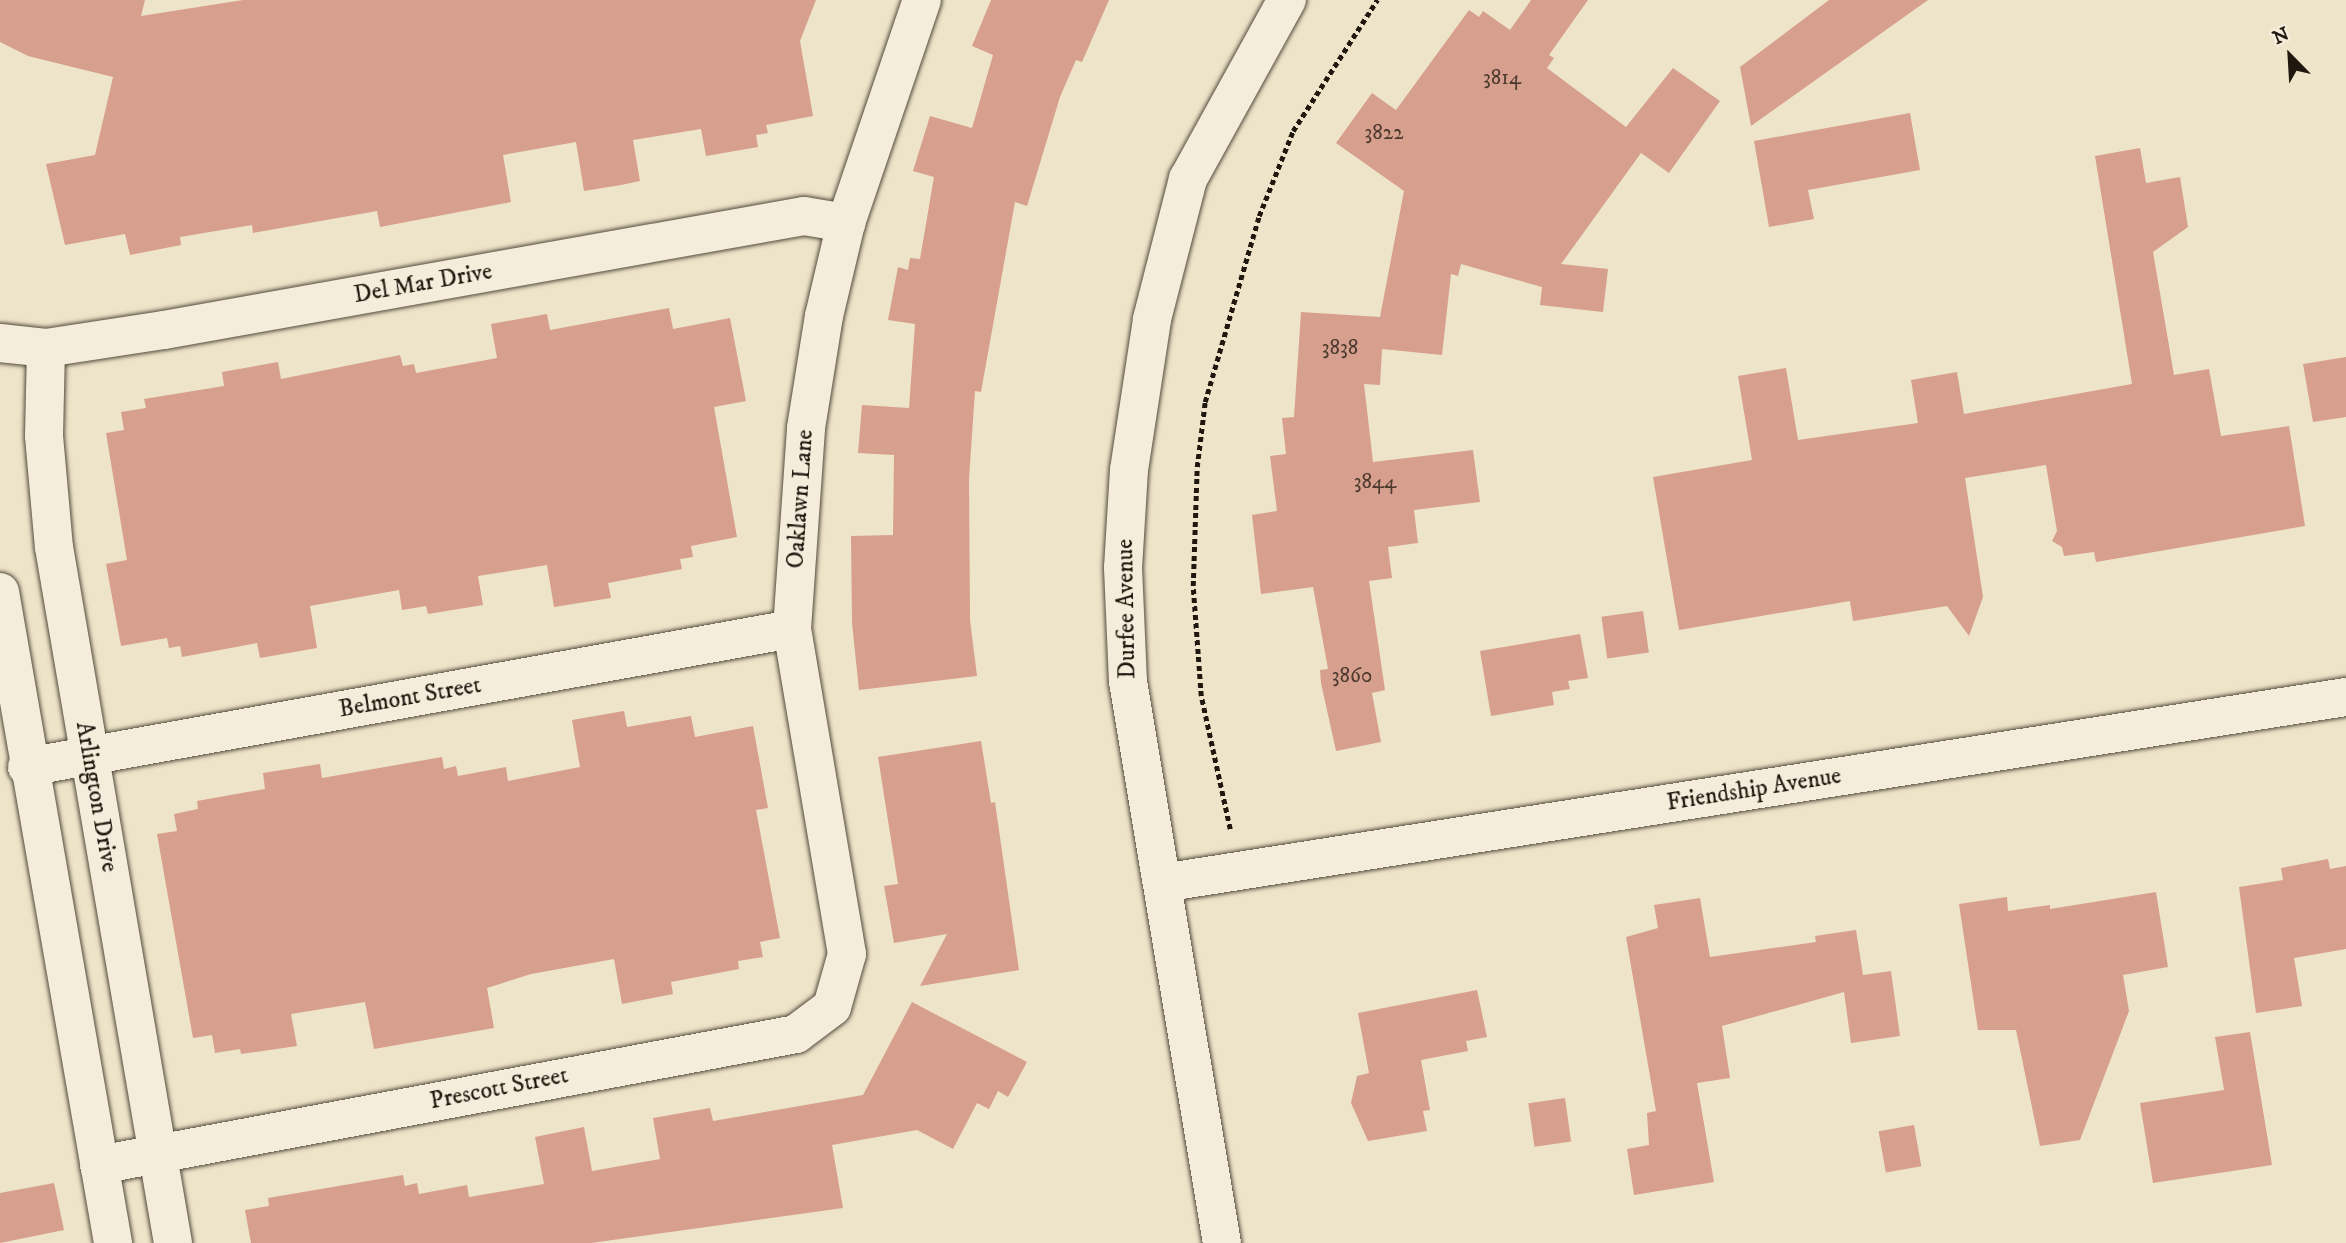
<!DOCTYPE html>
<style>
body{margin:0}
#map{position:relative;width:2346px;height:1243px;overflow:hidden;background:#eee4c9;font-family:"IM FELL DW Pica",serif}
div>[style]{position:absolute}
.building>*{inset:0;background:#d79f8e;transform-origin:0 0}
.path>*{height:4.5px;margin-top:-2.25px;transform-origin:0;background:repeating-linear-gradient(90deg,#1f180e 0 5px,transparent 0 8.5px)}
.roads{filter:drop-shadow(0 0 2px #534b3d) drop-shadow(0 0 2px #534b3d)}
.street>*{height:38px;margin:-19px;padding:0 19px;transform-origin:19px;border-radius:19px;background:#f4eddc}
.secondary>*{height:38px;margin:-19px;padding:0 19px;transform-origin:19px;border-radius:19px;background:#f4eddc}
span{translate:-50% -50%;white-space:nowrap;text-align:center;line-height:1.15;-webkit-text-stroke:5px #f4eddc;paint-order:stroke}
.number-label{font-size:21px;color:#4d3a2e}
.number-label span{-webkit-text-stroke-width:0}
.street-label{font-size:24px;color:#1f180e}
.north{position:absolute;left:2255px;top:21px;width:70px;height:70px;-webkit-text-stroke:5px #f4eddc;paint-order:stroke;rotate:336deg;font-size:19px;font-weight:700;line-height:28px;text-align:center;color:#1f180e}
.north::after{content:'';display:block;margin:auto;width:24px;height:32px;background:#1f180e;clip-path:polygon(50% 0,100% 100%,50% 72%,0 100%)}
</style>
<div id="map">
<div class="building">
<i style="clip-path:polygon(0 0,145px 0,141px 16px,243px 0,816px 0,800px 41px,813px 116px,766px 125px,768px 133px,756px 135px,758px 147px,706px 156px,701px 129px,633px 140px,640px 181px,621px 185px,584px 191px,576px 142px,503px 155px,511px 202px,380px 227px,377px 211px,253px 233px,252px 225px,180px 237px,181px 245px,130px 255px,125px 234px,65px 245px,46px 164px,95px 155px,113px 77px,28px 56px,0 42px)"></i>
<i style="clip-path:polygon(991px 0,1109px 0,1082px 62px,1076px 60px,1060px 97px,1027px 206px,1015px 202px,981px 392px,975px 391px,969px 479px,970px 620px,977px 676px,859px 690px,852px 623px,851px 536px,893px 535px,894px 455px,858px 453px,862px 405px,909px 408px,915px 324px,888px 320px,898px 267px,908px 270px,910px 258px,920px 259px,934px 177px,913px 171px,930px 116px,972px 128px,993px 55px,972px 46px)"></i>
<i style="clip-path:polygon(1531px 0,1588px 0,1549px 55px,1554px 58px,1547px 68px,1626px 127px,1673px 68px,1720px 101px,1669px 173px,1641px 153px,1561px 264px,1608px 269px,1603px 312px,1540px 305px,1542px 287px,1461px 264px,1458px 276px,1451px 274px,1442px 355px,1382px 349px,1380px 385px,1364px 384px,1373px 462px,1473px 450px,1480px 502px,1414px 510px,1418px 543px,1388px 547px,1392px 578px,1369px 581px,1385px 690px,1372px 693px,1381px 742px,1336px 751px,1321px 683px,1320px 670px,1328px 669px,1313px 587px,1261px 594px,1252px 515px,1277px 511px,1270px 456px,1286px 454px,1282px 418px,1294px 417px,1301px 312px,1380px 317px,1404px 191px,1336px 143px,1372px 93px,1396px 110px,1469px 10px,1479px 17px,1483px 11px,1510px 30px)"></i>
<i style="clip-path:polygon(1829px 0,1928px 0,1751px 126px,1740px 67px)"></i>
<i style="clip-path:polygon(1910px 113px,1920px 170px,1808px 190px,1814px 219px,1769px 227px,1754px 141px)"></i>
<i style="clip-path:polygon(2140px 148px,2146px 183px,2180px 177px,2188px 227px,2153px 252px,2174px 375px,2209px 369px,2221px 436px,2289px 426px,2305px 526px,2096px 562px,2094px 552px,2064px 556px,2062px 547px,2052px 541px,2057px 531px,2046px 465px,1965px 478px,1983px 597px,1969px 636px,1947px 606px,1853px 621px,1850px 601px,1679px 630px,1653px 477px,1752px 460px,1738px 376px,1786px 368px,1798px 440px,1918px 423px,1911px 380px,1957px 372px,1964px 414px,2132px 384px,2095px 156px)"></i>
<i style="clip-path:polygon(669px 308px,673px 329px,730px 318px,746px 401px,714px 407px,737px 537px,691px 546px,693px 557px,680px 559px,682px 569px,608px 583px,611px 598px,554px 607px,547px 565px,478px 576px,483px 605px,428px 614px,426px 606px,402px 610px,399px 590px,310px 606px,317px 648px,260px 658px,257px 643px,182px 657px,180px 646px,169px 648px,167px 638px,121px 646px,106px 564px,127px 560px,106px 433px,124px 430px,121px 412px,146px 408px,144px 399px,224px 386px,222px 372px,278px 362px,281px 379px,400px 355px,403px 366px,414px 364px,416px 373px,497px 358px,491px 324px,547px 314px,550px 330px)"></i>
<i style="clip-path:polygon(2346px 357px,2346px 417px,2313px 422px,2303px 364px)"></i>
<i style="left:1643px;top:611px;width:42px;height:42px;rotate:82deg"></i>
<i style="clip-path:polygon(1580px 634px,1588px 678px,1568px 681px,1570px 689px,1552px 692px,1554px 705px,1491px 716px,1480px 651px)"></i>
<i style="clip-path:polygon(624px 711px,627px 727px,691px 716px,695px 737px,753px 726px,768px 808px,756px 810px,780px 938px,760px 942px,763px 957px,738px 961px,739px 969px,671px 982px,673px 994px,622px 1004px,614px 959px,531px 974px,487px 988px,494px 1028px,374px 1049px,365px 1002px,291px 1014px,297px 1046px,241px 1054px,240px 1049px,215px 1053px,212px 1035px,193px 1038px,157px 834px,177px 831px,174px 814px,198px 809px,197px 801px,265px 789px,263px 773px,320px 764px,322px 778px,442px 757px,444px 769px,456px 766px,458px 776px,506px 767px,508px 781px,580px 767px,572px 720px)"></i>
<i style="clip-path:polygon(981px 741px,991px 803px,995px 802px,1019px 970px,920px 986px,947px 934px,894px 943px,884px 886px,898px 884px,878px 757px)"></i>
<i style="clip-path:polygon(2328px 859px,2330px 869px,2346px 866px,2346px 949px,2294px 958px,2302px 1006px,2256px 1013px,2239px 887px,2283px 880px,2281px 868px)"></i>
<i style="clip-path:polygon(2156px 892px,2168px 967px,2123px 975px,2129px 1011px,2080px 1140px,2040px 1146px,2016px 1030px,1978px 1030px,1959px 904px,2007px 897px,2008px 911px,2050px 905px,2050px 909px)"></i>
<i style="clip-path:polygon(1700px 898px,1710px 957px,1816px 942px,1815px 936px,1856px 930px,1863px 975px,1891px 971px,1900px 1036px,1851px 1043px,1844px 992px,1722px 1026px,1730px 1078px,1697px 1083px,1714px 1182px,1634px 1195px,1627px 1149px,1649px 1145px,1647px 1113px,1656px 1111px,1626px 937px,1658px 928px,1654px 905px)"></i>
<i style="clip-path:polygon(1477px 990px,1487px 1037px,1466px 1041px,1468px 1051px,1421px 1060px,1430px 1110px,1423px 1111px,1427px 1131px,1368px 1141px,1351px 1103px,1357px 1076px,1369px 1073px,1358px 1013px)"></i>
<i style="clip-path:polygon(912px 1002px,1027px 1062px,1008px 1097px,998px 1091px,989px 1109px,977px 1103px,953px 1149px,917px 1130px,832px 1145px,843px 1208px,591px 1243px,251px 1243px,245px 1210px,269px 1206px,268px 1198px,403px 1175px,405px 1186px,417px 1183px,419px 1194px,467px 1185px,469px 1197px,544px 1184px,535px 1137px,584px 1127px,592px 1171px,660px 1159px,653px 1118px,710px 1108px,713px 1121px,863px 1095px)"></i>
<i style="clip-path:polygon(2250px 1032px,2272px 1165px,2153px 1183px,2140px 1103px,2224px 1090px,2215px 1037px)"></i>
<i style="left:1565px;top:1098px;width:44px;height:37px;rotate:82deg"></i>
<i style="left:1914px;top:1125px;width:42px;height:36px;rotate:80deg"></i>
<i style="clip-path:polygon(54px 1183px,64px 1230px,0 1243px,0 1193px)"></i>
</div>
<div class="path">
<i style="left:1230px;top:829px;width:136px;rotate:-102.3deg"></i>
<i style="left:1201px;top:696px;width:110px;rotate:-94.2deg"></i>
<i style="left:1193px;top:586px;width:119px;rotate:-88.1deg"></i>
<i style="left:1197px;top:467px;width:65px;rotate:-83deg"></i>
<i style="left:1205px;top:402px;width:194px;rotate:-73.8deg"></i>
<i style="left:1259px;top:216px;width:92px;rotate:-68.2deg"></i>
<i style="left:1293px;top:131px;width:156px;rotate:-57.3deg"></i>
</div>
<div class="roads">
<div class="street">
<i style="left:0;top:343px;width:46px;rotate:6.2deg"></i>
<i style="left:46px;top:348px;width:119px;rotate:-8.7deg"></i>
<i style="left:164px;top:330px;width:650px;rotate:-10.1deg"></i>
<i style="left:804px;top:216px;width:43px;rotate:9.5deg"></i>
<i style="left:46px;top:348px;width:88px;rotate:91.3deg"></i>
<i style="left:44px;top:436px;width:111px;rotate:84.9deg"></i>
<i style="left:54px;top:547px;width:706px;rotate:80.3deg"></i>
<i style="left:0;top:592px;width:661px;rotate:80.15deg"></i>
<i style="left:27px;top:767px;width:777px;rotate:-10.23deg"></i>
<i style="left:1162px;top:883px;width:1199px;rotate:-8.93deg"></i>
<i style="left:99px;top:1165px;width:709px;rotate:-10.64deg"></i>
<i style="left:796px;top:1034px;width:45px;rotate:-36.9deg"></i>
<i style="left:832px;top:1007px;width:55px;rotate:-74.2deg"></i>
<i style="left:847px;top:954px;width:330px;rotate:-99.6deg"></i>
<i style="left:792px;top:629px;width:201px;rotate:-86deg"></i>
<i style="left:806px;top:428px;width:113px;rotate:-80.9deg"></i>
<i style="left:824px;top:316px;width:96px;rotate:-76.7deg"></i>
<i style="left:846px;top:223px;width:236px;rotate:-71.2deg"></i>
</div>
<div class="secondary">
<i style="left:1222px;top:1243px;width:569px;rotate:-99.51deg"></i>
<i style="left:1128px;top:682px;width:114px;rotate:-92.5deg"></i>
<i style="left:1123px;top:568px;width:98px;rotate:-86.5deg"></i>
<i style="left:1129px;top:470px;width:153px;rotate:-81.3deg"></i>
<i style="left:1152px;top:319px;width:145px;rotate:-75.6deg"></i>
<i style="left:1188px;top:179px;width:205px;rotate:-61.1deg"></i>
</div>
</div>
<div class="number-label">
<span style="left:1502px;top:78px">3814</span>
<span style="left:1384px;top:133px">3822</span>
<span style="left:1340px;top:348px">3838</span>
<span style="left:1375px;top:482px">3844</span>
<span style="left:1352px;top:676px">3860</span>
</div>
<div class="street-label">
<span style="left:423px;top:284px;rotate:-10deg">Del Mar Drive</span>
<span style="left:801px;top:499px;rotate:-86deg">Oaklawn Lane</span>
<span style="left:1127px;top:609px;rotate:-91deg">Durfee Avenue</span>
<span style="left:410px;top:698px;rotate:-10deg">Belmont Street</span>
<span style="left:1754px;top:790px;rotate:-9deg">Friendship Avenue</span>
<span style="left:96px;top:797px;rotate:80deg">Arlington Drive</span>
<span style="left:499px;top:1089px;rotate:-11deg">Prescott Street</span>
</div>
<div class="north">N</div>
</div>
